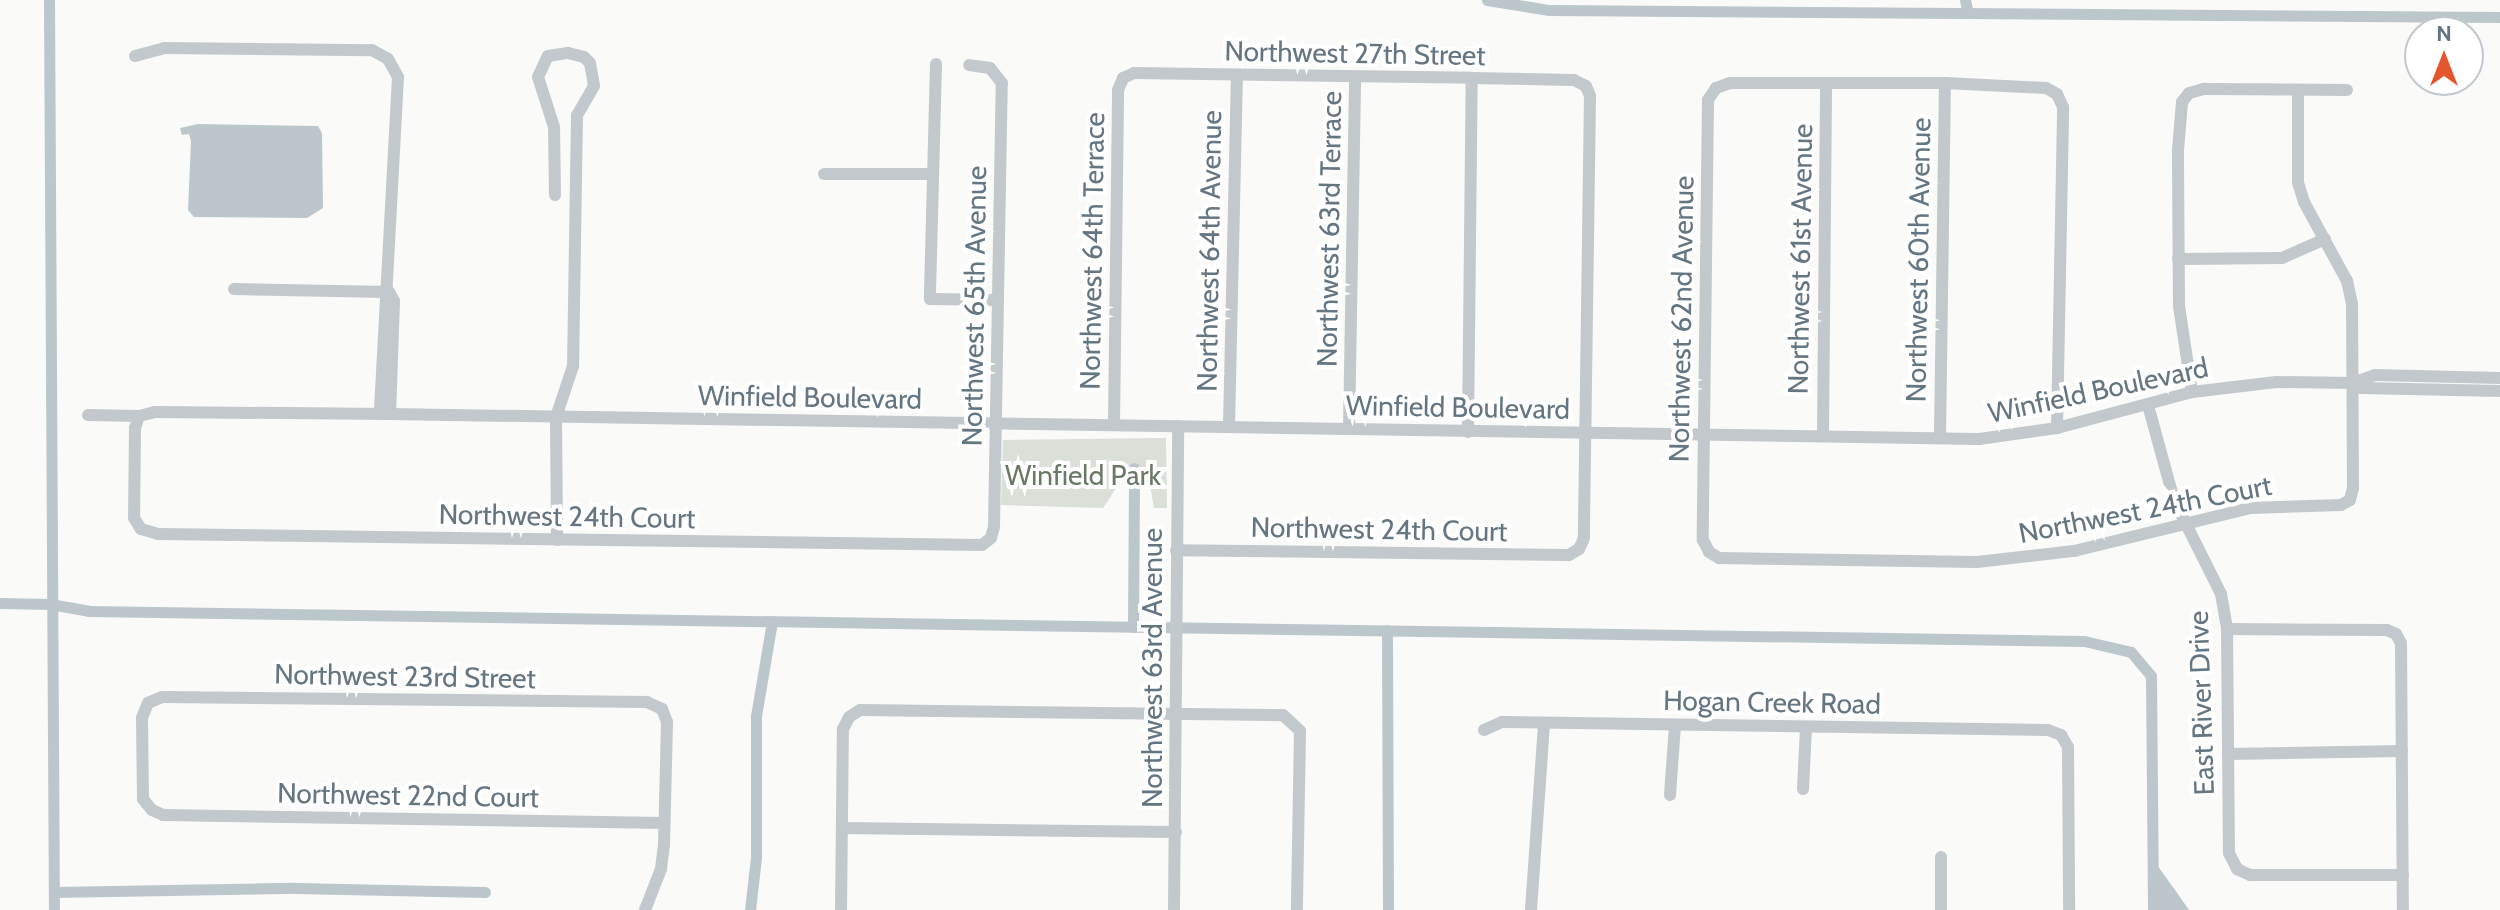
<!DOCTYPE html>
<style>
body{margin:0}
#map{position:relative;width:2500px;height:910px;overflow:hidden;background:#fafaf8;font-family:Cabin,sans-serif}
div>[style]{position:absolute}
.green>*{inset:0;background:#dadfd7}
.water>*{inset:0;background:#bbc7cb}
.canal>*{height:11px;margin:-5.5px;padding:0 5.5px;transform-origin:5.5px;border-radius:5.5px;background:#bbc7cb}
.minor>*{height:12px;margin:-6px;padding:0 6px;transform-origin:6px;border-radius:6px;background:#c3c8cc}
span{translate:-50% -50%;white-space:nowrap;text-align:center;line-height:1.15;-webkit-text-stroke:8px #fff;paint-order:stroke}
.street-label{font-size:28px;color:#657683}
.park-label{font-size:28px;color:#687a64}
.north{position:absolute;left:2404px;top:16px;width:80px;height:80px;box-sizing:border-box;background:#fff;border:2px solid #c1c8cd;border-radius:50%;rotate:0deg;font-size:22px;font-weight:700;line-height:32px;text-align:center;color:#657683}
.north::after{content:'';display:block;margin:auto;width:28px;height:36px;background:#e4572e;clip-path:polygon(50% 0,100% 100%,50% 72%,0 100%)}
</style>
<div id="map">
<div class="green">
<i style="clip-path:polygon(1166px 438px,1167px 508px,1154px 508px,1149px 479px,1142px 474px,1125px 475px,1103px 508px,1001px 505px,1003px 440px)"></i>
</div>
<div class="water">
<i style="clip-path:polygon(198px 124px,318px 126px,322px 133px,323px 208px,307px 218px,194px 217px,188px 210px,191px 141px,189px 134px,182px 135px,180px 128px)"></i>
<i style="clip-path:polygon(2152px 858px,2175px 890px,2189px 910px,2153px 910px)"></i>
</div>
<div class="canal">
<i style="left:49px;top:0;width:910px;rotate:89.69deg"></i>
<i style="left:1487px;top:0;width:63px;rotate:9.2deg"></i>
<i style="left:1549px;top:10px;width:951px;rotate:0.42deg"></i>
<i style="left:1965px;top:0;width:13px;rotate:77deg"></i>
<i style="left:0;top:603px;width:50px;rotate:1.1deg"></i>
<i style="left:50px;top:604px;width:39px;rotate:10deg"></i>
<i style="left:88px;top:611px;width:1996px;rotate:0.86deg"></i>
<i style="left:2084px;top:641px;width:48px;rotate:13.2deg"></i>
<i style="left:2131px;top:652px;width:31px;rotate:50deg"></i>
<i style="left:2151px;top:676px;width:234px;rotate:89.5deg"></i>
<i style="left:1133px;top:627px;width:159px;rotate:-89.6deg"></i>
<i style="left:1387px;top:630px;width:280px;rotate:89.8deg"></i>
<i style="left:54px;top:892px;width:241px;rotate:-1deg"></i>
<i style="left:295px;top:888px;width:190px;rotate:1.2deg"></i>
<i style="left:750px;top:910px;width:53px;rotate:-83.5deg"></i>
<i style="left:756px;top:857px;width:141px;rotate:-90deg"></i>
<i style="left:756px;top:716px;width:96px;rotate:-80.4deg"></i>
</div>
<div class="minor">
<i style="left:135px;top:56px;width:30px;rotate:-15deg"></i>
<i style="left:164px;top:48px;width:208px;rotate:0.6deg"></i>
<i style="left:372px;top:50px;width:18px;rotate:29deg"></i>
<i style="left:388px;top:59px;width:21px;rotate:61deg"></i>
<i style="left:398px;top:77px;width:337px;rotate:93.1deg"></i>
<i style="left:936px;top:64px;width:235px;rotate:91.5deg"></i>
<i style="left:930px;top:299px;width:67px;rotate:0.9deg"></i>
<i style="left:824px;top:174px;width:109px"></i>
<i style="left:555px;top:195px;width:68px;rotate:-90.8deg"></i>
<i style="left:554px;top:127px;width:52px;rotate:-107.7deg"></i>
<i style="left:538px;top:77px;width:23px;rotate:-65deg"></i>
<i style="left:548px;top:56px;width:20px;rotate:-9deg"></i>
<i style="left:568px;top:53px;width:16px;rotate:14deg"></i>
<i style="left:584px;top:57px;width:8px;rotate:45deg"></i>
<i style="left:590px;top:63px;width:23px;rotate:80deg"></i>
<i style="left:594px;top:86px;width:34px;rotate:120deg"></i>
<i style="left:577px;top:115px;width:251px;rotate:90.9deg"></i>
<i style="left:573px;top:366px;width:54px;rotate:108.4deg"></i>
<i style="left:556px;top:417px;width:123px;rotate:89.5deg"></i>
<i style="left:2178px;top:259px;width:104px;rotate:-0.6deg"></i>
<i style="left:2282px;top:258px;width:47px;rotate:-23.8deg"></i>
<i style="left:234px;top:289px;width:155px;rotate:1.1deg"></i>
<i style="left:389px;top:292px;width:10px;rotate:61deg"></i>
<i style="left:394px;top:301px;width:113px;rotate:92deg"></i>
<i style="left:2353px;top:383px;width:9px;rotate:32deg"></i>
<i style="left:2361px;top:388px;width:139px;rotate:1.2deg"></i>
<i style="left:2192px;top:392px;width:87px;rotate:-98.6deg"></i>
<i style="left:2179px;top:306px;width:156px;rotate:-90.4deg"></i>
<i style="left:2178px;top:150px;width:48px;rotate:-85.2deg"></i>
<i style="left:2182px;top:102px;width:11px;rotate:-52deg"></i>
<i style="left:2189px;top:93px;width:16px;rotate:-15deg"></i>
<i style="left:2204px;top:89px;width:143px;rotate:0.4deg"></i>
<i style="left:2148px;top:405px;width:98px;rotate:74.7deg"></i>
<i style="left:2174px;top:500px;width:105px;rotate:63.4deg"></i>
<i style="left:2221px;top:594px;width:36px;rotate:80deg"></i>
<i style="left:2227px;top:629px;width:224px;rotate:89.5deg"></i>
<i style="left:2229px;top:853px;width:18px;rotate:63deg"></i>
<i style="left:2237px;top:869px;width:14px;rotate:25deg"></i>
<i style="left:2250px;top:875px;width:153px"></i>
<i style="left:88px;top:415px;width:51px;rotate:1.1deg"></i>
<i style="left:139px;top:416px;width:16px;rotate:-14deg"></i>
<i style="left:155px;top:412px;width:235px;rotate:0.5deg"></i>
<i style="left:390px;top:414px;width:1589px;rotate:0.9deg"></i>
<i style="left:1979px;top:439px;width:79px;rotate:-8deg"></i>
<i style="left:2057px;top:428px;width:140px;rotate:-14.9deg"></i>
<i style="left:2192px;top:392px;width:85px;rotate:-6.8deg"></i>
<i style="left:2276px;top:382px;width:77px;rotate:0.7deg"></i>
<i style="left:2353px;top:383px;width:23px;rotate:-20deg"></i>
<i style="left:2375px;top:375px;width:125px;rotate:1.4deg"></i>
<i style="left:139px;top:416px;width:13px;rotate:108deg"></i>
<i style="left:135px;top:428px;width:90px;rotate:90.6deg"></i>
<i style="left:134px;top:518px;width:13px;rotate:58deg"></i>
<i style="left:141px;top:529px;width:18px;rotate:16deg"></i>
<i style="left:158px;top:534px;width:824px;rotate:0.76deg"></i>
<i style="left:982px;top:545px;width:11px;rotate:-38deg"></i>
<i style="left:991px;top:538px;width:11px;rotate:-75deg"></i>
<i style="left:994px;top:527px;width:444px;rotate:-89deg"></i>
<i style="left:1002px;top:83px;width:19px;rotate:-129deg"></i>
<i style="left:990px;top:68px;width:21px;rotate:-172deg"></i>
<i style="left:1114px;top:425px;width:335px;rotate:-89.3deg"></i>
<i style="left:1118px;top:90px;width:13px;rotate:-67deg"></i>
<i style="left:1123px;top:78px;width:12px;rotate:-24deg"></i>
<i style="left:1134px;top:73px;width:338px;rotate:0.8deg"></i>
<i style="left:1472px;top:78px;width:102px;rotate:1.1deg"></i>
<i style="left:1574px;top:80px;width:13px;rotate:27deg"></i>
<i style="left:1586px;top:86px;width:11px;rotate:68deg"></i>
<i style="left:1590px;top:96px;width:442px;rotate:90.8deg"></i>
<i style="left:1584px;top:538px;width:12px;rotate:114deg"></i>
<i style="left:1579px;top:549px;width:12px;rotate:149deg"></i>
<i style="left:1569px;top:555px;width:393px;rotate:-179.3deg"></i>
<i style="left:1229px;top:426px;width:350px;rotate:-88.7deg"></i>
<i style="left:2057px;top:428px;width:321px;rotate:-88.9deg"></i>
<i style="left:2063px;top:107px;width:14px;rotate:-115deg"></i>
<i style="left:2057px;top:94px;width:13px;rotate:-151deg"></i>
<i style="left:2046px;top:88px;width:101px;rotate:-177.2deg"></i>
<i style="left:1945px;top:83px;width:215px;rotate:180deg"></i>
<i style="left:1730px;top:83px;width:15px;rotate:160deg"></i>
<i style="left:1716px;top:88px;width:14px;rotate:124deg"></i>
<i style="left:1708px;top:100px;width:440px;rotate:90.7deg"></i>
<i style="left:1703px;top:540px;width:13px;rotate:63deg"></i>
<i style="left:1709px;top:552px;width:12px;rotate:31deg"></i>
<i style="left:1719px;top:558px;width:258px;rotate:0.9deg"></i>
<i style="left:1977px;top:562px;width:98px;rotate:-6.5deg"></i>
<i style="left:2074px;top:551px;width:181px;rotate:-13.7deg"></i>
<i style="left:2250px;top:508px;width:91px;rotate:-1.9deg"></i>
<i style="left:2341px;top:505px;width:10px;rotate:-29deg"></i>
<i style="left:2350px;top:500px;width:12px;rotate:-76deg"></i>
<i style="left:2353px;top:488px;width:184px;rotate:-90.3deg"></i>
<i style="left:2352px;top:304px;width:24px;rotate:-102deg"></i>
<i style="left:2347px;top:281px;width:90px;rotate:-118.6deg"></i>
<i style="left:2304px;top:202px;width:21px;rotate:-107deg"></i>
<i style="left:2298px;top:182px;width:92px;rotate:-90deg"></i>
<i style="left:1349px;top:429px;width:352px;rotate:-89deg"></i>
<i style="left:1468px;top:432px;width:354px;rotate:-89.4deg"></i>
<i style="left:1823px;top:435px;width:352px;rotate:-89.5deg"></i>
<i style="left:1940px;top:438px;width:355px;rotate:-89.2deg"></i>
<i style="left:2227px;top:629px;width:160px;rotate:0.4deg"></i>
<i style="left:2387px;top:630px;width:10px;rotate:24deg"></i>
<i style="left:2396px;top:634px;width:10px;rotate:61deg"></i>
<i style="left:2401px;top:643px;width:267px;rotate:89.6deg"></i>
<i style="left:1484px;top:730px;width:20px;rotate:-24deg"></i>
<i style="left:1502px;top:722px;width:546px;rotate:0.84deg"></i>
<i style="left:2048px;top:730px;width:14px;rotate:21deg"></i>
<i style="left:2061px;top:735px;width:14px;rotate:60deg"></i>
<i style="left:2068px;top:747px;width:163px;rotate:89.6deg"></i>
<i style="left:2228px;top:754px;width:174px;rotate:-1deg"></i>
<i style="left:1803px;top:789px;width:62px;rotate:-87.2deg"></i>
<i style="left:1670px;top:795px;width:70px;rotate:-85.9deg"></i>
<i style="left:842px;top:828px;width:334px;rotate:0.7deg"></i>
<i style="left:1941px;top:857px;width:53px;rotate:90deg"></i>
<i style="left:645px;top:910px;width:44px;rotate:-68.7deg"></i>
<i style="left:661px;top:869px;width:24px;rotate:-83deg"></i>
<i style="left:664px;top:845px;width:123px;rotate:-88.6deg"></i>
<i style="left:667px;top:722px;width:14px;rotate:-111deg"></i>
<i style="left:662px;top:709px;width:17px;rotate:-155deg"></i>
<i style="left:647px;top:702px;width:485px;rotate:-179.4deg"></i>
<i style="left:162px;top:697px;width:15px;rotate:157deg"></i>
<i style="left:148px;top:703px;width:16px;rotate:112deg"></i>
<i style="left:142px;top:718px;width:81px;rotate:89.3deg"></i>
<i style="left:143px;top:799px;width:14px;rotate:51deg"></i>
<i style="left:152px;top:810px;width:12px;rotate:24deg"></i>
<i style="left:163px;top:815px;width:501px;rotate:0.91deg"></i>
<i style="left:841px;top:910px;width:181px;rotate:-89.4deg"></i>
<i style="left:843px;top:729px;width:13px;rotate:-63deg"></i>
<i style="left:849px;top:717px;width:13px;rotate:-32deg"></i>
<i style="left:860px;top:710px;width:423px;rotate:0.7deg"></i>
<i style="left:1283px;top:715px;width:23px;rotate:43deg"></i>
<i style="left:1300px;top:731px;width:179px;rotate:91deg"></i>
<i style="left:1174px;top:910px;width:484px;rotate:-89.5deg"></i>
<i style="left:1531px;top:910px;width:187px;rotate:-86deg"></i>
</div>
<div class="street-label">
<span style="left:1355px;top:53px;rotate:1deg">Northwest 27th Street</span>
<span style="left:1329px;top:229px;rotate:-89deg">Northwest 63rd Terrace</span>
<span style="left:1092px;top:251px;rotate:-89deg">Northwest 64th Terrace</span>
<span style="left:1209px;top:251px;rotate:-89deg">Northwest 64th Avenue</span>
<span style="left:1800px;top:259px;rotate:-89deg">Northwest 61st Avenue</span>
<span style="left:1918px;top:260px;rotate:-89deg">Northwest 60th Avenue</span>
<span style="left:974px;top:306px;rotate:-89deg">Northwest 65th Avenue</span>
<span style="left:1681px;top:319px;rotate:-89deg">Northwest 62nd Avenue</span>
<span style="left:2098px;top:390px;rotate:-12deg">Winfield Boulevard</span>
<span style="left:810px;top:397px;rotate:1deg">Winfield Boulevard</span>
<span style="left:1458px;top:407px;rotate:1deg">Winfield Boulevard</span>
<span style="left:2145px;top:509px;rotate:-11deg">Northwest 24th Court</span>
<span style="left:567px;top:516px;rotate:1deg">Northwest 24th Court</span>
<span style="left:1379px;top:529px;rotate:1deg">Northwest 24th Court</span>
<span style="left:1152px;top:668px;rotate:-90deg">Northwest 63rd Avenue</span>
<span style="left:405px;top:676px;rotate:1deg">Northwest 23rd Street</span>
<span style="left:1772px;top:702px;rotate:1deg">Hogan Creek Road</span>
<span style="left:2201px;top:703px;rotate:-92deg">East River Drive</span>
<span style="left:408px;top:795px;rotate:1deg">Northwest 22nd Court</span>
</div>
<div class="park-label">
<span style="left:1083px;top:475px">Winfield Park</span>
</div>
<div class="north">N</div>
</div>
